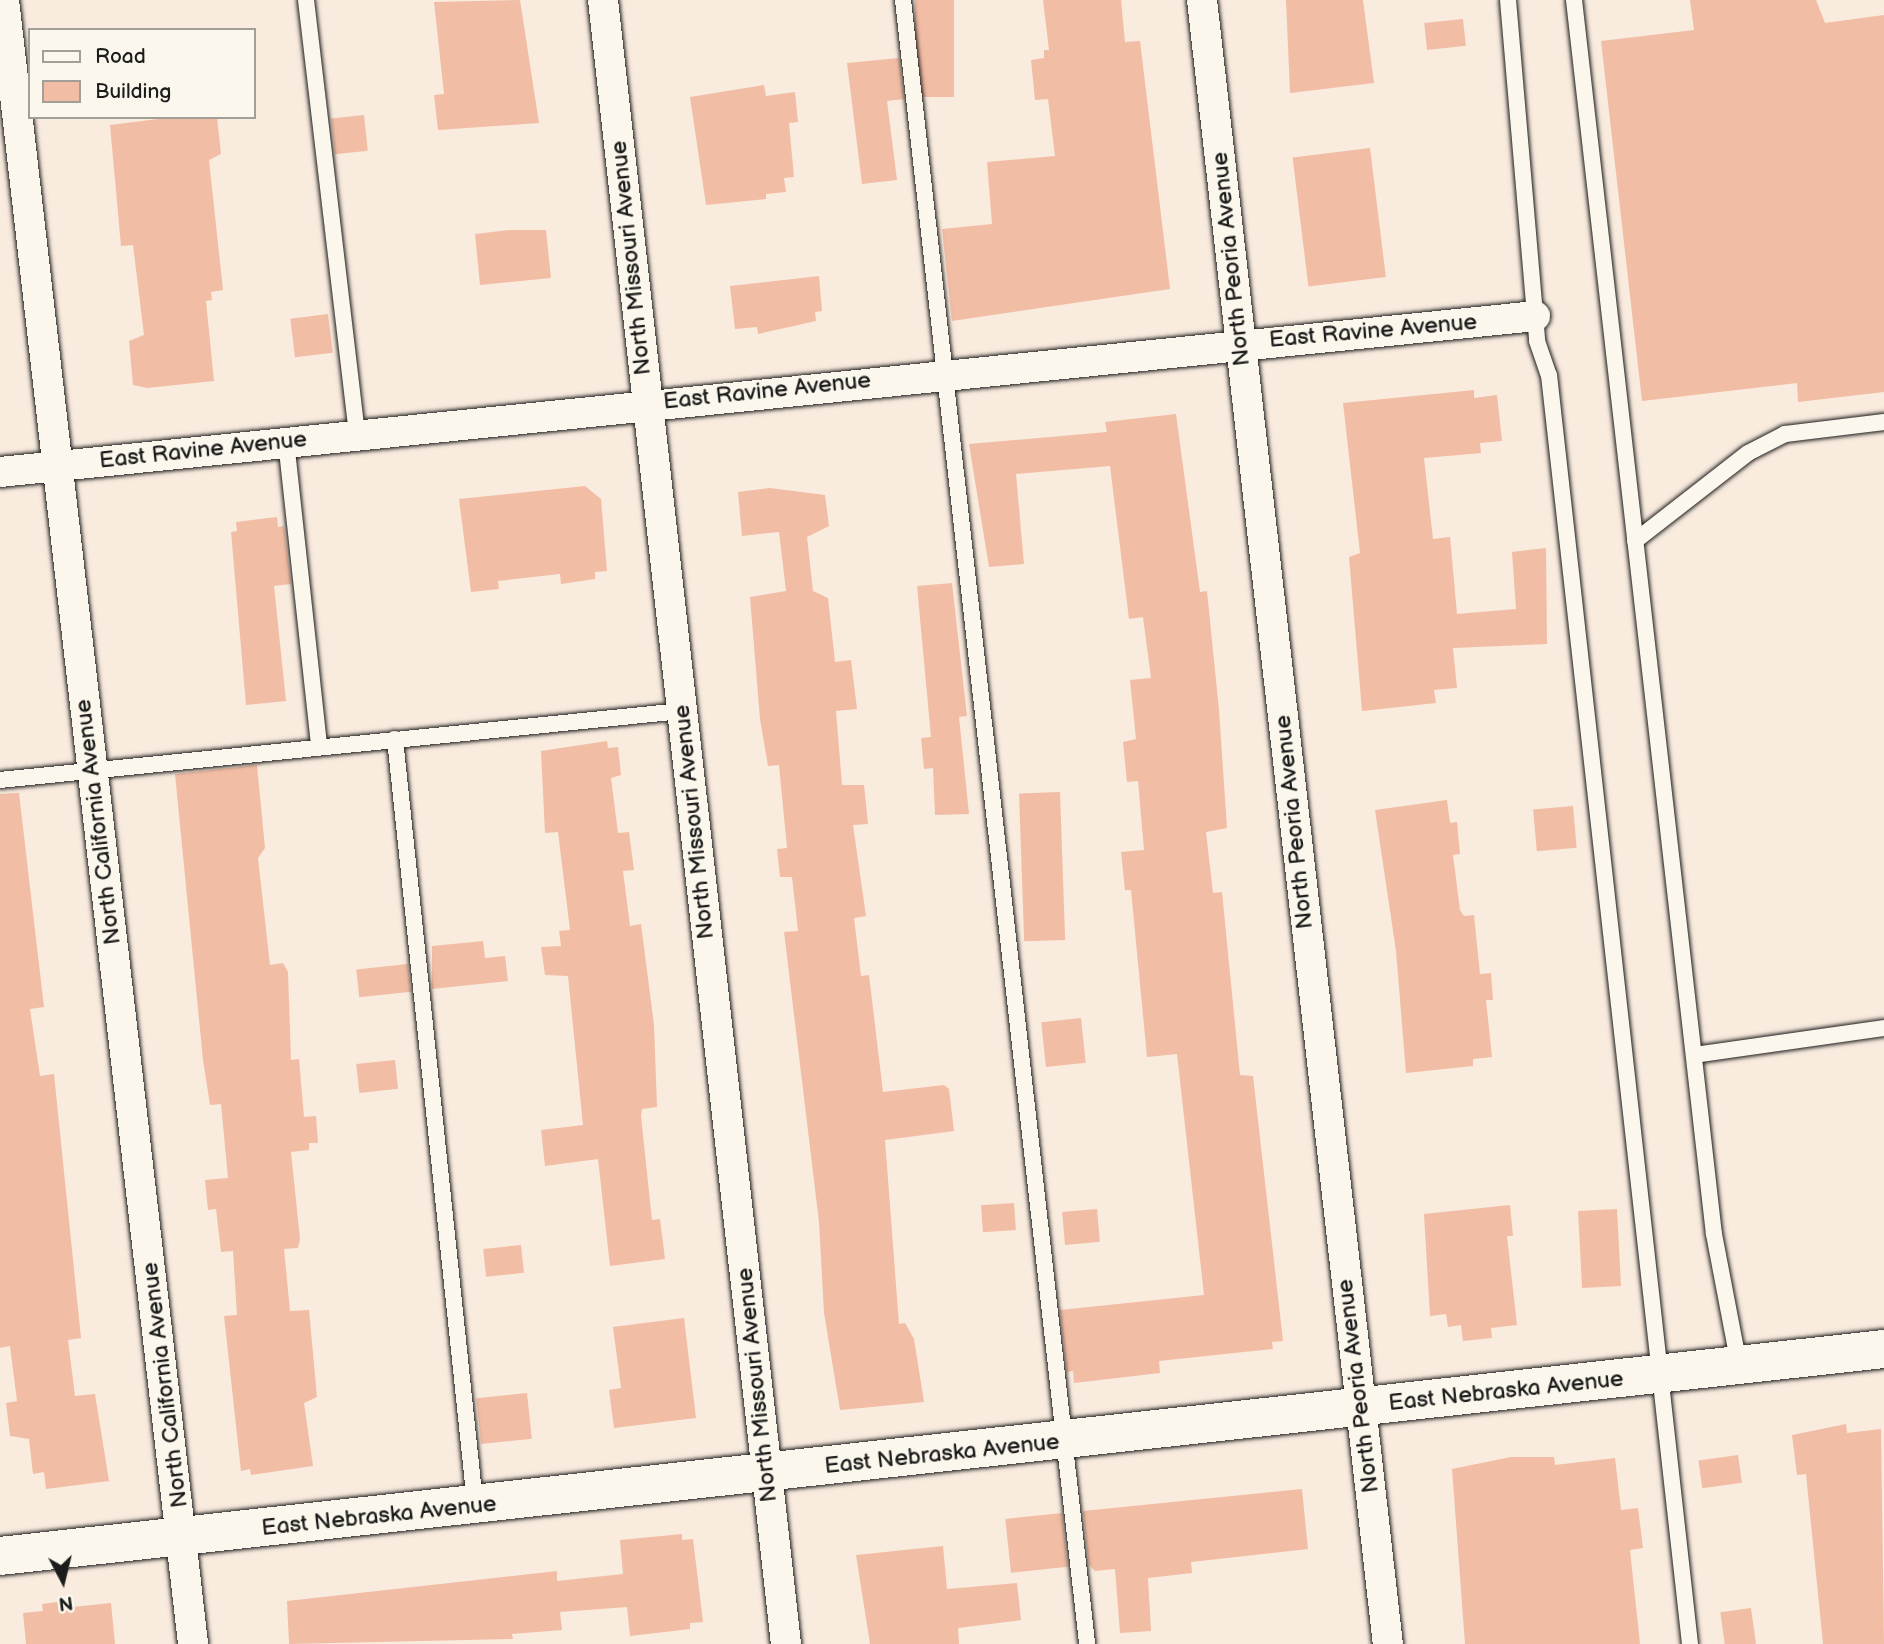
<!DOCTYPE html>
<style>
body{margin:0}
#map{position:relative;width:1884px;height:1644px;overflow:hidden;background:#f9ebde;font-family:"Balsamiq Sans",sans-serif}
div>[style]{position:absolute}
.building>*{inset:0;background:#f2bda5;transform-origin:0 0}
.roads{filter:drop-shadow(0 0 2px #1c1c1c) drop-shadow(0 0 2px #1c1c1c)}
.lane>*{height:16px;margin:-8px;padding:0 8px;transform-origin:8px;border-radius:8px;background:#fbf7ec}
.street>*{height:30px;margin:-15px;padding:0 15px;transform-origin:15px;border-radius:15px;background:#fbf7ec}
.secondary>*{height:38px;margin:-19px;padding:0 19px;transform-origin:19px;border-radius:19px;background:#fbf7ec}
span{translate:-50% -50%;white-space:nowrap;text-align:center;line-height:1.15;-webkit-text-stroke:5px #fbf7ec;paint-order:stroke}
.street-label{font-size:23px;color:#1c1c1c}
.legend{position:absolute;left:28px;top:28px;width:228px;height:91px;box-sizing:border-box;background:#fbf7ec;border:2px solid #a29f99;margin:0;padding:9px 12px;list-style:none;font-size:21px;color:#1c1c1c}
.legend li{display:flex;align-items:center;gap:14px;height:35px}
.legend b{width:35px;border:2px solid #a29f99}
.north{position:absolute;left:28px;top:1546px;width:70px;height:70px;-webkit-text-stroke:5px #fbf7ec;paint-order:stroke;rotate:173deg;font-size:19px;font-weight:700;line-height:28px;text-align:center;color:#1c1c1c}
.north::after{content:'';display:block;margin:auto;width:24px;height:32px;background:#1c1c1c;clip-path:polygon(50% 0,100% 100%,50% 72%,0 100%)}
</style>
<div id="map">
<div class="building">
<i style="clip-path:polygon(520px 0,539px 123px,438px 130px,434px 95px,444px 94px,434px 2px)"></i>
<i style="left:915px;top:0;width:39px;height:97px"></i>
<i style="clip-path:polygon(1043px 0,1121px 0,1125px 42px,1140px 41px,1170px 289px,952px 321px,942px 229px,992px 224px,987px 162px,1055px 156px,1048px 99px,1035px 100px,1031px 60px,1044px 58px,1044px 50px,1049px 50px)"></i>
<i style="clip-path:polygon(1286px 0,1363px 0,1374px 83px,1290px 93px)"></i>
<i style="clip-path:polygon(1690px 0,1816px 0,1825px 23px,1884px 15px,1884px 392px,1798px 402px,1797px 383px,1642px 401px,1601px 41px,1694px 30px)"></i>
<i style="left:1463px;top:19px;width:27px;height:39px;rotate:84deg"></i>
<i style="clip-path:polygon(899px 58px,904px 99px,887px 101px,897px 180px,862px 184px,847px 63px)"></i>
<i style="clip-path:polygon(764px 85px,766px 96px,795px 92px,798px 122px,789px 123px,794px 177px,784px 178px,786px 192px,766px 194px,766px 199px,706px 205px,690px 97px)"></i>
<i style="left:364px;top:115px;width:36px;height:33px;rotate:84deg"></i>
<i style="clip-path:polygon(174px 117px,217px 117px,221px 154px,209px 160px,223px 290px,211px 292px,212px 300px,206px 301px,214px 381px,147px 388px,133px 385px,129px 341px,144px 335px,133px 245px,121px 246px,110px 125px)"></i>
<i style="left:1370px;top:148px;width:130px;height:78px;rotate:83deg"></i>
<i style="clip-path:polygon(509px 230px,546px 230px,551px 278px,480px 285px,475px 234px)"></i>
<i style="clip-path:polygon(819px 276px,822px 311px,815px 312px,816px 321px,758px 334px,757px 327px,735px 329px,730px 286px)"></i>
<i style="left:328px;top:314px;width:39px;height:38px;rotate:83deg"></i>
<i style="clip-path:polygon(1474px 390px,1474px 398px,1497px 395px,1502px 441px,1480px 443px,1481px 453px,1424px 458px,1433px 539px,1450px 537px,1457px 614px,1516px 609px,1512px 552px,1546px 548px,1547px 644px,1453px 648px,1457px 688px,1434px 690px,1436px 703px,1362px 711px,1349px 557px,1360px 553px,1343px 403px)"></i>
<i style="clip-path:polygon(1176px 414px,1200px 592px,1207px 591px,1219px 710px,1227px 828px,1206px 832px,1213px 893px,1222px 892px,1240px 1075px,1253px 1076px,1283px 1341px,1272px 1342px,1273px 1349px,1159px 1361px,1160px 1373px,1074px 1383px,1073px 1371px,1067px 1372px,1060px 1310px,1204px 1295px,1177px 1054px,1147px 1057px,1131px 890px,1125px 890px,1121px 852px,1144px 850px,1138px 781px,1127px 782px,1123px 742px,1136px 739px,1130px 680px,1151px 678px,1143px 617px,1129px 619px,1110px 466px,1016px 474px,1024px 564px,989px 567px,969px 444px,1107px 432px,1105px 422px)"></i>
<i style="clip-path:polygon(585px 486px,601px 499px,607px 571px,595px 572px,595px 579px,561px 584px,560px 574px,498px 581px,499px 589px,471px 592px,459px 499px)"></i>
<i style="clip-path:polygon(770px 488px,825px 495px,829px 526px,807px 537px,813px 591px,828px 598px,835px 662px,851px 660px,857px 709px,836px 711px,842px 785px,864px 785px,868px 824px,853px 825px,866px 916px,854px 918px,861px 976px,869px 975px,883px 1092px,944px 1085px,949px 1089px,954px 1131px,885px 1140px,899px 1324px,905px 1323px,914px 1339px,924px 1402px,840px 1410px,824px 1313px,819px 1222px,784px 932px,798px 931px,792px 877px,780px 877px,777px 849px,787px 848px,779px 765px,768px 766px,760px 719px,750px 597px,786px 591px,779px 532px,742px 536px,738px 492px)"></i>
<i style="clip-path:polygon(277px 517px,278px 527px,284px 526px,291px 584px,274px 586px,286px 701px,246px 705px,231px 532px,237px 531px,236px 522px)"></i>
<i style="clip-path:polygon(952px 583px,967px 716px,959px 717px,969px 814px,935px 815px,933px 768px,924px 769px,921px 738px,931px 737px,917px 586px)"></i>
<i style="clip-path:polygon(607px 741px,608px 748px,618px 747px,621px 775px,611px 778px,618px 833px,629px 832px,634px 870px,623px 871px,630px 926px,641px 924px,654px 1025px,657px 1107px,642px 1109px,641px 1116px,652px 1220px,660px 1219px,665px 1259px,610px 1266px,598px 1159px,545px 1166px,541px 1130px,583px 1125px,568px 976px,545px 975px,541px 947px,561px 946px,559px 931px,570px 930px,558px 832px,545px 833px,541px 751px)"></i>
<i style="clip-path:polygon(257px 765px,265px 848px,258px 858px,270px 965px,283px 963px,288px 972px,291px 1060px,299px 1059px,304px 1117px,316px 1116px,318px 1143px,309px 1143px,309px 1150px,291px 1152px,300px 1239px,298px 1248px,284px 1249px,290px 1311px,309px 1310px,317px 1397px,304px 1403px,313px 1466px,251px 1475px,250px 1469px,241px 1471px,224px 1316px,237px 1315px,233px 1251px,221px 1252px,216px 1209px,208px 1210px,205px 1180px,228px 1178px,221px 1104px,210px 1105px,203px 1060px,175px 774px)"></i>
<i style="left:1060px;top:792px;width:148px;height:41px;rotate:88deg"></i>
<i style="clip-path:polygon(19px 793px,44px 1007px,30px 1009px,40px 1076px,54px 1074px,81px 1338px,68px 1340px,75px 1396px,95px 1394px,109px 1481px,46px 1489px,44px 1472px,33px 1474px,29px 1439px,10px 1436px,6px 1403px,17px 1401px,10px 1346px,0 1348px,0 794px)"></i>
<i style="clip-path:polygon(1447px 800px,1450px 823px,1457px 822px,1460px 854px,1453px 855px,1460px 910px,1464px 916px,1474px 915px,1480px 974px,1491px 973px,1493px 1000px,1486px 1000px,1492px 1057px,1473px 1059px,1473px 1066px,1406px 1073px,1396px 951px,1375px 810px)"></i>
<i style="left:1573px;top:806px;width:42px;height:40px;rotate:85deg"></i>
<i style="clip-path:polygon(483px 941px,485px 958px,505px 956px,508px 981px,432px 989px,432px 946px)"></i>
<i style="left:408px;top:964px;width:28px;height:52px;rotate:84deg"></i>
<i style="left:1081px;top:1018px;width:45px;height:40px;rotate:84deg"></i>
<i style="left:395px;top:1060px;width:29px;height:39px;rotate:84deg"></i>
<i style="left:1014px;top:1203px;width:27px;height:33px;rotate:86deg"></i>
<i style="clip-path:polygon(1510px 1205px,1513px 1236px,1507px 1236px,1517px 1325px,1491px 1328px,1492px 1338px,1463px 1341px,1461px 1325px,1448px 1327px,1446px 1314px,1430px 1316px,1424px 1214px)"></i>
<i style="left:1097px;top:1209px;width:33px;height:35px;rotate:85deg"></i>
<i style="left:1617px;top:1209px;width:77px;height:39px;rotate:87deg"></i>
<i style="left:521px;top:1245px;width:28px;height:38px;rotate:84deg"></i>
<i style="clip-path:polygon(684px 1318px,696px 1418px,614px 1428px,609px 1390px,621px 1388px,613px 1327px)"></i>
<i style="left:527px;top:1393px;width:46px;height:51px;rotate:84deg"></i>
<i style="clip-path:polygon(1846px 1424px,1847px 1433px,1881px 1429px,1884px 1644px,1823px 1644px,1806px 1474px,1797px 1475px,1792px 1435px)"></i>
<i style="left:1738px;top:1455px;width:28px;height:40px;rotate:82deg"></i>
<i style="clip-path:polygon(1511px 1457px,1554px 1457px,1555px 1465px,1615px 1458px,1621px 1510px,1638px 1508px,1643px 1548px,1630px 1550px,1640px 1644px,1465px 1644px,1452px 1469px)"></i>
<i style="clip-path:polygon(1302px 1489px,1308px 1549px,1191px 1562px,1192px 1573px,1148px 1578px,1151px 1631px,1120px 1633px,1115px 1569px,1095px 1571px,1089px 1565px,1083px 1511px)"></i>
<i style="left:1062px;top:1513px;width:54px;height:57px;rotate:84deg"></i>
<i style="clip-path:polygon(682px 1534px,682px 1540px,693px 1539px,703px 1622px,690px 1623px,690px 1629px,630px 1636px,627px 1607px,560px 1612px,562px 1630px,512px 1634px,513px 1639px,289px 1644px,287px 1601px,557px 1571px,557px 1581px,623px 1574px,620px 1540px)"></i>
<i style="clip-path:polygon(943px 1546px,947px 1589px,1017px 1583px,1021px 1620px,958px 1628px,959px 1644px,870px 1644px,856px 1555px)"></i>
<i style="clip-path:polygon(72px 1600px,73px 1607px,111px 1603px,115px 1644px,26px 1644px,23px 1613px,43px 1611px,42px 1604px)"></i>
<i style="left:1751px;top:1608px;width:36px;height:31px;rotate:82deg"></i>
</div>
<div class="roads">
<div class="lane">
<i style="left:306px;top:0;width:436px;rotate:83.3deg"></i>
<i style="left:903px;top:0;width:1654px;rotate:83.61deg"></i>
<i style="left:1508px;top:0;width:342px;rotate:85.1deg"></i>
<i style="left:1537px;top:341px;width:36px;rotate:71deg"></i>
<i style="left:1549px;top:375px;width:1277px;rotate:83.66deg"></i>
<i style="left:1574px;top:0;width:1242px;rotate:83.53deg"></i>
<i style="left:1714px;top:1234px;width:133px;rotate:79.2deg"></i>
<i style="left:286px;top:441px;width:308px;rotate:83.8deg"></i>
<i style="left:1635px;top:541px;width:143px;rotate:-37.9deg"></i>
<i style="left:1748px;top:453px;width:42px;rotate:-27.2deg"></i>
<i style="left:1785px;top:434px;width:100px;rotate:-6.9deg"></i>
<i style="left:395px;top:739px;width:768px;rotate:84.02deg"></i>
<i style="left:0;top:780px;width:685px;rotate:-5.78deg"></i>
<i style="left:1694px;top:1055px;width:192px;rotate:-8.1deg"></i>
</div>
<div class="street">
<i style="left:4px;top:0;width:1655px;rotate:83.44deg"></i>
<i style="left:603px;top:0;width:1654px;rotate:83.65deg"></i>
<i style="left:1202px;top:0;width:1654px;rotate:83.55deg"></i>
<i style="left:0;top:472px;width:1543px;rotate:-5.8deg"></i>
</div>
<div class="secondary">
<i style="left:0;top:1556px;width:1895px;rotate:-6.27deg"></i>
</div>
</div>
<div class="street-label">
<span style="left:631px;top:258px;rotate:-96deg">North Missouri Avenue</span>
<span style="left:1231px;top:259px;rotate:-96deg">North Peoria Avenue</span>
<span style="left:1373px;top:331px;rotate:-5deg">East Ravine Avenue</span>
<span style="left:767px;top:391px;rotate:-6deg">East Ravine Avenue</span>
<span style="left:203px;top:450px;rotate:-6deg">East Ravine Avenue</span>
<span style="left:98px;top:822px;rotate:-97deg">North California Avenue</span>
<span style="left:694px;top:822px;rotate:-96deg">North Missouri Avenue</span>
<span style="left:1294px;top:822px;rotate:-96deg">North Peoria Avenue</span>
<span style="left:165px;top:1385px;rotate:-97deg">North California Avenue</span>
<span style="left:757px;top:1385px;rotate:-96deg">North Missouri Avenue</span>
<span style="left:1358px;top:1386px;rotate:-97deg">North Peoria Avenue</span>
<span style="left:1506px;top:1391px;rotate:-6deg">East Nebraska Avenue</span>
<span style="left:942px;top:1454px;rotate:-6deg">East Nebraska Avenue</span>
<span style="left:379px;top:1516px;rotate:-6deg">East Nebraska Avenue</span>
</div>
<ul class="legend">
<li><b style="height:9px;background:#fbf7ec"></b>Road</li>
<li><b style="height:19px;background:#f2bda5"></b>Building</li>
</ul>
<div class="north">N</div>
</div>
